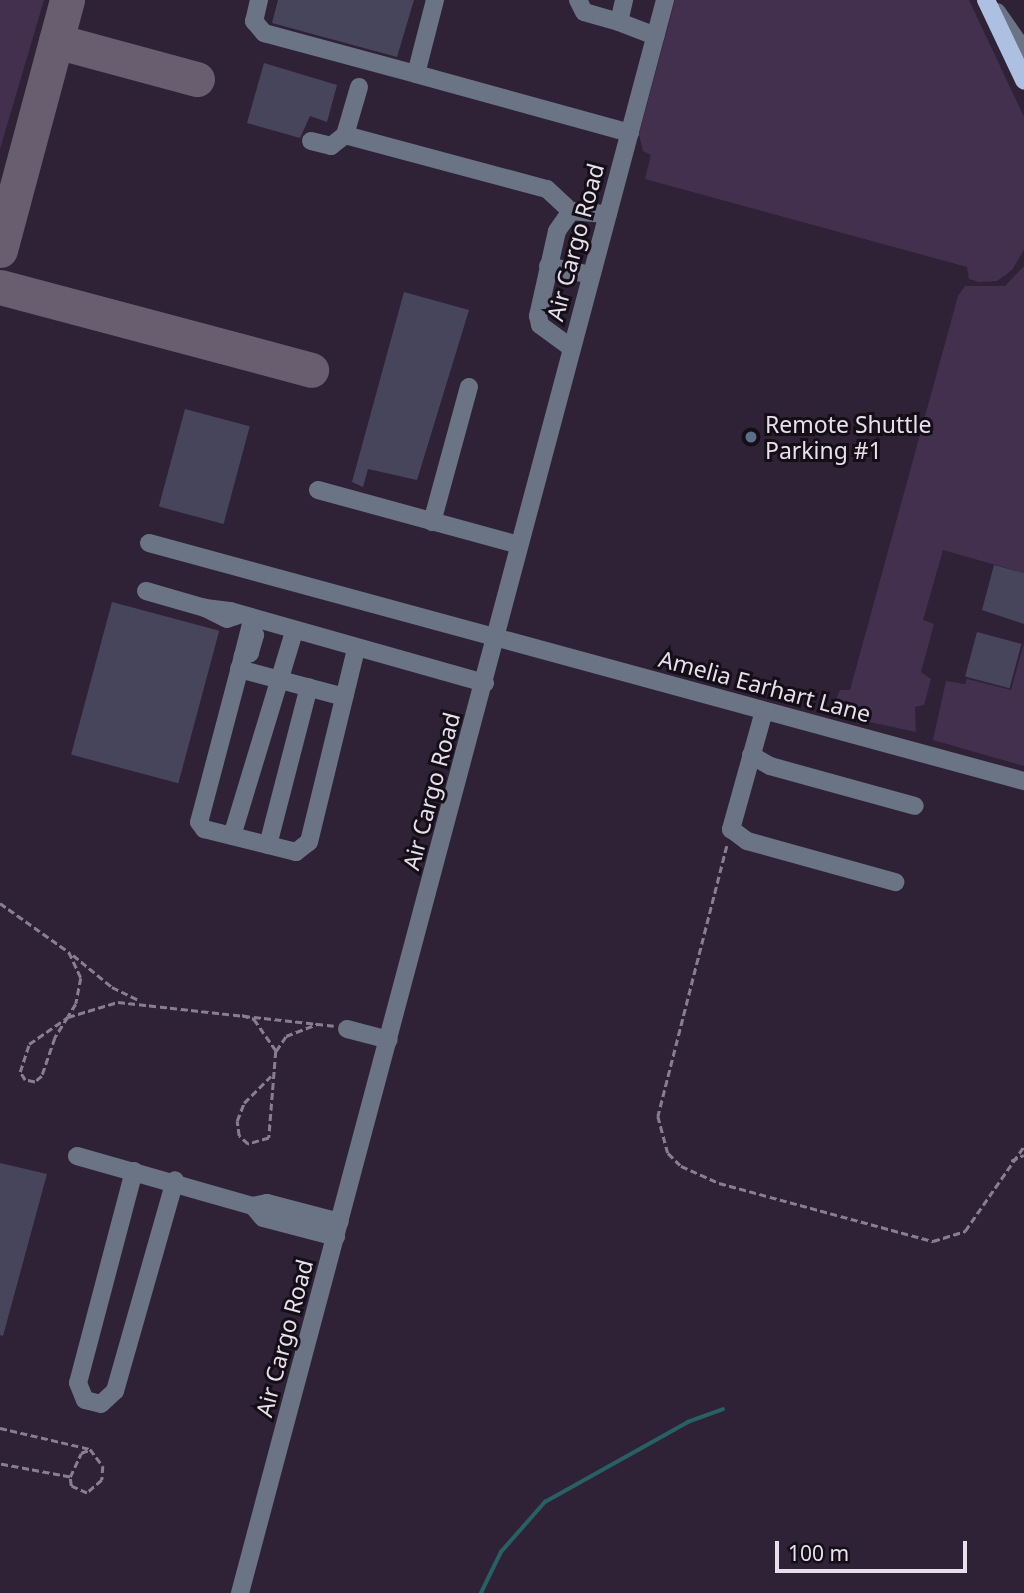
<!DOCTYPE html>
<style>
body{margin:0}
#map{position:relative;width:1024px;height:1593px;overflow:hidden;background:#2f2236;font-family:"Noto Sans",sans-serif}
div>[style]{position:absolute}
.green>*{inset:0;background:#43304f}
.stream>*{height:3.5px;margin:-1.75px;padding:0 1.75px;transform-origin:1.75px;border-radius:1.75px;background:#286164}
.taxiway>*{height:35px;margin:-17.5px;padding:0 17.5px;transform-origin:17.5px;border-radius:17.5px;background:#695e70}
.building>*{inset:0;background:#47455c;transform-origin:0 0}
.path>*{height:2.5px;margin-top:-1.25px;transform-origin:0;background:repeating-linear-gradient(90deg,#897e8f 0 7px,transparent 0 10.5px)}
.minor>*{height:18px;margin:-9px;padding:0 9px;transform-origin:9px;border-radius:9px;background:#6b7484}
.major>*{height:18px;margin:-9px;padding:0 9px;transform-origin:9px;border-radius:9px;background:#aec0e1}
.dots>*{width:19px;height:19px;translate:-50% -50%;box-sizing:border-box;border:4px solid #140e17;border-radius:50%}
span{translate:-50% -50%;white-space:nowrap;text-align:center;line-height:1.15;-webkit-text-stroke:6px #140e17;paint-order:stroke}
.street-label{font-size:23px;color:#e7dfec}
.poi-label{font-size:23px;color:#e7dfec}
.left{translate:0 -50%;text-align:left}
.scale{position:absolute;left:775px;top:1541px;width:192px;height:32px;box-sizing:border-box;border:4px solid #e7dfec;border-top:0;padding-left:9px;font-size:21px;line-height:24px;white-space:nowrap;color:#e7dfec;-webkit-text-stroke:5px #140e17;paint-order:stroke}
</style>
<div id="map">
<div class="green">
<i style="clip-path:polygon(0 0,44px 0,0 149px)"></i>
<i style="clip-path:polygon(675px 0,969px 0,1024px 117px,1024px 250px,1012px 270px,997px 281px,979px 282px,969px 279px,967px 267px,645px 179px,651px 155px,643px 151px,639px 134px)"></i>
<i style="clip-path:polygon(1024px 266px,1024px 573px,943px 550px,923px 620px,934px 624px,921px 672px,931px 679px,924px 705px,915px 707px,916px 732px,837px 715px,832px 709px,840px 690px,850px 690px,958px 296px,965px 286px,1005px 286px)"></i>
<i style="clip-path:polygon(1024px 643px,1024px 766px,933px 740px,946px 681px,965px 684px,967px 679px,1011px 690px)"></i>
</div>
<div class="stream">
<i style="left:481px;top:1593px;width:46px;rotate:-64deg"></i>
<i style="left:501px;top:1552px;width:67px;rotate:-48.7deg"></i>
<i style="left:545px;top:1502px;width:164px;rotate:-29.2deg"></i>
<i style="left:688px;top:1422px;width:37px;rotate:-20deg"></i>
</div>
<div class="taxiway">
<i style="left:56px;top:41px;width:146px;rotate:15.1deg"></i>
<i style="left:0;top:250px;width:259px;rotate:-75deg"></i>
<i style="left:0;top:287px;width:322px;rotate:14.9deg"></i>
</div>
<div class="building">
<i style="clip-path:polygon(278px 0,414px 0,397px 57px,272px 23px)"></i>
<i style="clip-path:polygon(264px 63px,337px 85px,327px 122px,310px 116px,300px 138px,247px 123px)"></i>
<i style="clip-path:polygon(404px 292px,469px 310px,417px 480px,368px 469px,363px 487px,352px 482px)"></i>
<i style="left:185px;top:409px;width:67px;height:101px;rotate:15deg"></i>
<i style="clip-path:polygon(994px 565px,1024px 573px,1024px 624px,982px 610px)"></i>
<i style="left:112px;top:602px;width:111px;height:158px;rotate:15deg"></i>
<i style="left:977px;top:632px;width:46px;height:46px;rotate:15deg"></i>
<i style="clip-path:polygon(0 1163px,47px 1174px,3px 1336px,0 1335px)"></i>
</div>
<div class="path">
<i style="left:727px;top:846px;width:279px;rotate:104.3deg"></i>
<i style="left:658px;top:1116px;width:38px;rotate:75deg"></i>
<i style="left:668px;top:1153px;width:18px;rotate:45deg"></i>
<i style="left:681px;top:1166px;width:42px;rotate:24.1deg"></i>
<i style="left:719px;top:1183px;width:222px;rotate:15.2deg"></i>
<i style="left:933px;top:1241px;width:34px;rotate:-17deg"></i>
<i style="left:965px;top:1231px;width:103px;rotate:-55.2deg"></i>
<i style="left:0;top:903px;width:85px;rotate:35.4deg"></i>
<i style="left:69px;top:952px;width:29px;rotate:65deg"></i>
<i style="left:81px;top:978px;width:26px;rotate:101deg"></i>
<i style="left:76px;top:1004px;width:15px;rotate:122deg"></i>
<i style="left:68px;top:1017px;width:25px;rotate:122deg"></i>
<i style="left:55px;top:1038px;width:40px;rotate:108.9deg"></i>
<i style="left:42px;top:1076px;width:9px;rotate:139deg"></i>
<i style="left:35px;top:1082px;width:10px;rotate:-169deg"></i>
<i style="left:25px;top:1080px;width:9px;rotate:-122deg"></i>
<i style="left:20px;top:1072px;width:29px;rotate:-72deg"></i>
<i style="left:29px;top:1044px;width:47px;rotate:-34.7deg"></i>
<i style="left:68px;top:1017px;width:52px;rotate:-16.7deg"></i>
<i style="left:118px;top:1002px;width:217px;rotate:6.3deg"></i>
<i style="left:73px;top:955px;width:50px;rotate:39.4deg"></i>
<i style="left:112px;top:987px;width:30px;rotate:26deg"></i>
<i style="left:242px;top:1015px;width:13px;rotate:18deg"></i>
<i style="left:254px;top:1019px;width:39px;rotate:55deg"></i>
<i style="left:276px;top:1051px;width:87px;rotate:94.6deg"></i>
<i style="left:269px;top:1138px;width:22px;rotate:164deg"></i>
<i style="left:248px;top:1144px;width:12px;rotate:-138deg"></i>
<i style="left:239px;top:1136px;width:15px;rotate:-98deg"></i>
<i style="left:237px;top:1121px;width:19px;rotate:-69deg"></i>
<i style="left:244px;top:1103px;width:38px;rotate:-45deg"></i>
<i style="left:276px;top:1051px;width:18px;rotate:-56deg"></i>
<i style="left:286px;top:1036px;width:33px;rotate:-21deg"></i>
<i style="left:1011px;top:1161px;width:14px;rotate:-25deg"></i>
<i style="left:0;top:1428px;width:92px;rotate:13.1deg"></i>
<i style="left:90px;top:1449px;width:21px;rotate:53deg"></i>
<i style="left:103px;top:1466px;width:14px;rotate:94deg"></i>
<i style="left:102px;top:1480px;width:20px;rotate:139deg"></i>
<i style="left:87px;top:1493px;width:17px;rotate:-156deg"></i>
<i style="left:71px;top:1486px;width:9px;rotate:-96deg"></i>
<i style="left:70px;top:1477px;width:71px;rotate:-169.5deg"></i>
<i style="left:70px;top:1477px;width:26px;rotate:-65deg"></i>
<i style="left:81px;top:1453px;width:9px;rotate:-21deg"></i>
</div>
<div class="minor">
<i style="left:259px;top:0;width:22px;rotate:103deg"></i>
<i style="left:254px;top:21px;width:16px;rotate:50deg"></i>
<i style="left:264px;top:33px;width:157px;rotate:15.1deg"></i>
<i style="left:435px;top:0;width:76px;rotate:104.4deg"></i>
<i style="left:416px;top:74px;width:222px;rotate:15.4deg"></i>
<i style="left:578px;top:0;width:13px;rotate:63deg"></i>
<i style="left:584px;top:12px;width:36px;rotate:16deg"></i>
<i style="left:619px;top:22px;width:23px;rotate:-77deg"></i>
<i style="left:997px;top:12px;width:47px;rotate:55.3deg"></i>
<i style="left:619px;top:22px;width:39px;rotate:21deg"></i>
<i style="left:345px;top:135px;width:50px;rotate:-73.7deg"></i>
<i style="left:311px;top:141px;width:21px;rotate:14deg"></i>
<i style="left:331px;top:146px;width:18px;rotate:-38deg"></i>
<i style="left:345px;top:135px;width:209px;rotate:15deg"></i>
<i style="left:547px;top:189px;width:33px;rotate:43deg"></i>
<i style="left:571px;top:211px;width:37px;rotate:5deg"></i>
<i style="left:571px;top:211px;width:24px;rotate:125deg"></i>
<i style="left:557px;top:231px;width:87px;rotate:102.6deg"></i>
<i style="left:538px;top:316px;width:9px;rotate:77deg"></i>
<i style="left:540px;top:325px;width:39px;rotate:36deg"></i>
<i style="left:548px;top:266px;width:44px;rotate:11.8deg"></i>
<i style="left:318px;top:490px;width:208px;rotate:15.3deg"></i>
<i style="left:432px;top:522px;width:140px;rotate:-74.7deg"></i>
<i style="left:149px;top:543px;width:907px;rotate:15.22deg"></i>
<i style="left:146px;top:591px;width:61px;rotate:16.1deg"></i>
<i style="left:236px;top:616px;width:9px;rotate:162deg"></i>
<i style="left:227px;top:619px;width:25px;rotate:-153deg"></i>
<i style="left:205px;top:608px;width:25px;rotate:7deg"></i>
<i style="left:230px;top:611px;width:265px;rotate:15.8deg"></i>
<i style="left:251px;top:627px;width:9px;rotate:63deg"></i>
<i style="left:255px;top:635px;width:19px;rotate:106deg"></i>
<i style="left:250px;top:653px;width:8px;rotate:157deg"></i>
<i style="left:243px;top:656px;width:36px;rotate:-76deg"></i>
<i style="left:243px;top:656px;width:172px;rotate:104.8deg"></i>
<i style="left:199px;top:822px;width:9px;rotate:54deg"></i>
<i style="left:204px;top:829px;width:95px;rotate:14deg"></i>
<i style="left:296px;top:852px;width:16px;rotate:-38deg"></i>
<i style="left:309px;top:842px;width:199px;rotate:-76.3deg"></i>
<i style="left:239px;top:669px;width:109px;rotate:14.9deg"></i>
<i style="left:764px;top:711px;width:123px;rotate:105.6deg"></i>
<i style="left:731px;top:829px;width:20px;rotate:37deg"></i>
<i style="left:747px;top:841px;width:154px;rotate:15.5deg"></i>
<i style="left:751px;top:755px;width:22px;rotate:30deg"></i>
<i style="left:770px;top:766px;width:150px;rotate:15.4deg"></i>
<i style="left:232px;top:836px;width:213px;rotate:-73.1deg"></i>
<i style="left:268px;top:845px;width:163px;rotate:-75.5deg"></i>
<i style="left:347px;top:1029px;width:43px;rotate:14.7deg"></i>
<i style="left:77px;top:1156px;width:183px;rotate:15.9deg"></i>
<i style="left:134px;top:1171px;width:219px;rotate:104.8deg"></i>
<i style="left:78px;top:1383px;width:18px;rotate:68deg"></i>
<i style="left:85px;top:1400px;width:16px;rotate:14deg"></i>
<i style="left:101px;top:1404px;width:19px;rotate:-43deg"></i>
<i style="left:115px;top:1391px;width:219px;rotate:-74.1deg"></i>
<i style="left:336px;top:1237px;width:75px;rotate:-165.4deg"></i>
<i style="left:263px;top:1218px;width:16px;rotate:-130deg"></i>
<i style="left:253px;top:1206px;width:14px;rotate:-12deg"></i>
<i style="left:267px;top:1203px;width:75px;rotate:14.6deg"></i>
<i style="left:240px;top:1593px;width:1649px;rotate:-75.06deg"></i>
</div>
<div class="major">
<i style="left:986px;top:0;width:89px;rotate:64.6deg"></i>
</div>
<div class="dots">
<i style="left:751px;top:437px;background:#5c6f8a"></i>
</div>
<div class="street-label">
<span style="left:575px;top:242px;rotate:-75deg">Air Cargo Road</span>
<span style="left:765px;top:686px;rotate:15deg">Amelia Earhart Lane</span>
<span style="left:431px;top:791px;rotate:-75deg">Air Cargo Road</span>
<span style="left:284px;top:1338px;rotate:-75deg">Air Cargo Road</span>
</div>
<div class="poi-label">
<span class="left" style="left:765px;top:437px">Remote Shuttle<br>Parking #1</span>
</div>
<div class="scale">100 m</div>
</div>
